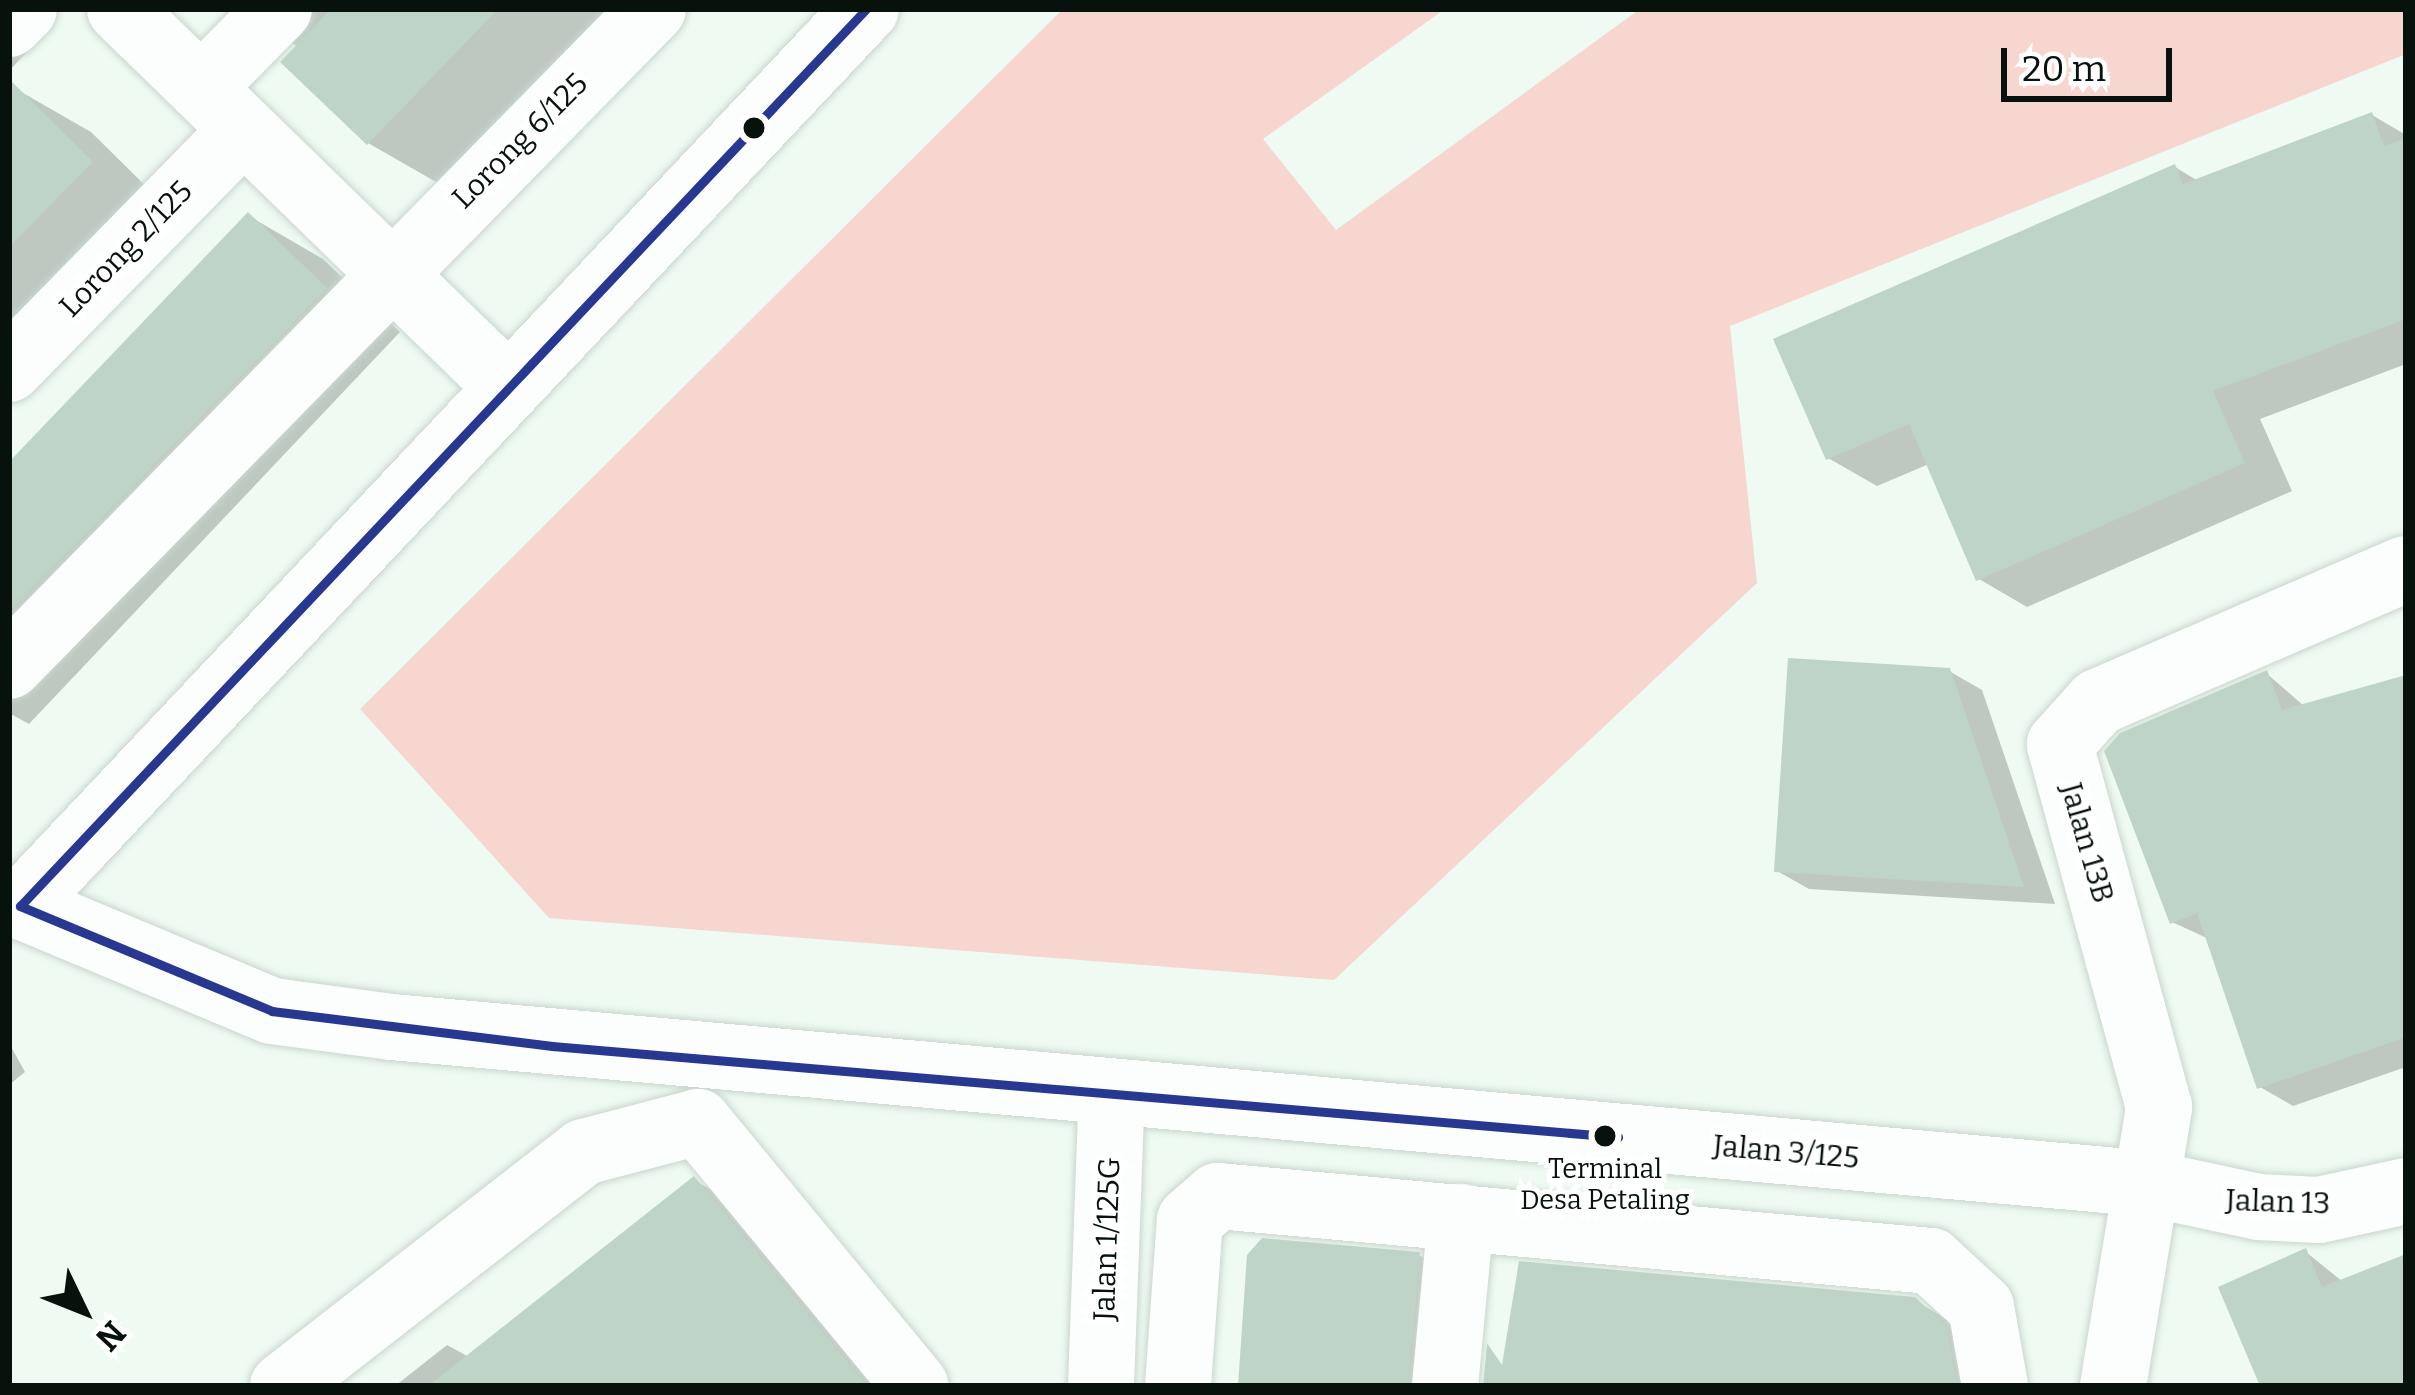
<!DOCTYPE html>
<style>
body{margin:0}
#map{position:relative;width:2415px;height:1395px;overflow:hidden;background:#eefaf2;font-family:Bitter,serif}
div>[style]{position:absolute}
.green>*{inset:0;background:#f6d6cf}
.shadow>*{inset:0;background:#0003}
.building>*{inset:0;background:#bed4c7}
.roads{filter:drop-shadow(0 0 3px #cad6ce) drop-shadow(0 0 3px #cad6ce)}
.minor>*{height:66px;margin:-33px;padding:0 33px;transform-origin:33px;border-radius:33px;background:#fcfefd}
.bus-1>*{height:9px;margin:-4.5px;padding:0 4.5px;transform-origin:4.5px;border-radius:4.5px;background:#283890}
.dots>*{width:33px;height:33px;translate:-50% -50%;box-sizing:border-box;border:6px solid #fff;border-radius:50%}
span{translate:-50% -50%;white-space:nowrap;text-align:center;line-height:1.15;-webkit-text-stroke:10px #fff;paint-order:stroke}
.bus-label{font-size:27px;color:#06120b}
.street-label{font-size:30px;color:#06120b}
.frame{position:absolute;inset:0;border:12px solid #06120b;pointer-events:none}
.north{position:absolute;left:24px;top:1251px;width:120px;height:120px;-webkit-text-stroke:9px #fff;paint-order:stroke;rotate:133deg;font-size:33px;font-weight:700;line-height:48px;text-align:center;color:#06120b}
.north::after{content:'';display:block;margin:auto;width:42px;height:54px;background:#06120b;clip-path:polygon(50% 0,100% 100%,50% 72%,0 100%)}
.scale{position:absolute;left:2001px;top:48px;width:171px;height:54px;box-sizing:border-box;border:6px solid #06120b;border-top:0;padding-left:15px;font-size:36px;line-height:42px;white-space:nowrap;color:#06120b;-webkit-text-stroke:9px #fff;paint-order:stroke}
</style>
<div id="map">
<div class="green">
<i style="clip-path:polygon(1063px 9px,1445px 9px,1263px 139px,1336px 230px,1640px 9px,2406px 9px,2406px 54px,1730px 326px,1757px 583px,1334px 980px,549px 918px,360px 709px)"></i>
</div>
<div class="shadow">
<i style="clip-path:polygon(9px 9px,31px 9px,50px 27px,9px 71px)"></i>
<i style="clip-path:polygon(234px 9px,614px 9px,443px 186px,368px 143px,297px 46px)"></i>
<i style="clip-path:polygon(16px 89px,91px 132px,166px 206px,9px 366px)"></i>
<i style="clip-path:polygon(2372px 115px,2406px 135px,2406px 364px,2260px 419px,2292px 491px,2027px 607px,1979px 579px,1929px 464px,1877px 486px,1828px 458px,2175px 167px,2198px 181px)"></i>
<i style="clip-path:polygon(249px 216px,323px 259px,400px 332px,29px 724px,9px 713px,9px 466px)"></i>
<i style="clip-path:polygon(1949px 671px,1982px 690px,2055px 904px,1809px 889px,1777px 871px)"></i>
<i style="clip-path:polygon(2266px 673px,2304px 706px,2406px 678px,2406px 1067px,2293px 1106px,2260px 1087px,2209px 939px,2172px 922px)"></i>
<i style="clip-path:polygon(9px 1043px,25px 1072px,9px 1085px)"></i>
<i style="clip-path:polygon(694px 1180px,769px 1223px,904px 1386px,395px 1386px,447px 1345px,469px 1357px)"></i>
<i style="clip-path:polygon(2306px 1252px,2343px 1282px,2406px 1257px,2406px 1386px,2263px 1386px)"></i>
<i style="clip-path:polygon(1419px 1255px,1466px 1282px,1456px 1386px,1241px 1386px)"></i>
<i style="clip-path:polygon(1914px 1300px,1962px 1328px,2000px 1386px,1502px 1386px)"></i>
</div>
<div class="building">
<i style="clip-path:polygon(331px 9px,498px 9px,367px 145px,280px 62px)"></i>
<i style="clip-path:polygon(9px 79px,93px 162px,9px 247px)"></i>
<i style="clip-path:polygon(2372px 112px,2384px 146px,2406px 138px,2406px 319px,2213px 391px,2245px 463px,1976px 581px,1909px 424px,1826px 460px,1773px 339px,2175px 164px,2183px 184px)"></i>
<i style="clip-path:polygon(248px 212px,327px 288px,9px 612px,9px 462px)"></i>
<i style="clip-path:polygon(1788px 658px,1950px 668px,2024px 887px,1774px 872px)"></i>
<i style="clip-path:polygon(2267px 670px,2282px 710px,2406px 675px,2406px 1037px,2257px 1089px,2197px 913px,2170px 924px,2104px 751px,2120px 733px)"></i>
<i style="clip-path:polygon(694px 1176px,867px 1386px,428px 1386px)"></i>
<i style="clip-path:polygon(1262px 1238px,1420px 1252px,1408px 1386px,1238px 1386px,1247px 1255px)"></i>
<i style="clip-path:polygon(2306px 1248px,2322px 1287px,2406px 1254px,2406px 1386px,2260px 1386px,2218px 1287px)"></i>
<i style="clip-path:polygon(1519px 1261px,1915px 1297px,1946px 1326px,1957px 1386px,1483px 1386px,1487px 1343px,1502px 1365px)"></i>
</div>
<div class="roads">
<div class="minor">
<i style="left:120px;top:9px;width:535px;rotate:44.24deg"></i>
<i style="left:9px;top:24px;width:21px;rotate:-45deg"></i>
<i style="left:201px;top:88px;width:111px;rotate:-45.4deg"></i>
<i style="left:9px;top:369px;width:334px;rotate:-45.6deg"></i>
<i style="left:9px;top:666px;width:920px;rotate:-45.57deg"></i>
<i style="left:9px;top:901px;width:285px;rotate:22.7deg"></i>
<i style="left:272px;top:1011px;width:121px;rotate:7.6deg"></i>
<i style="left:392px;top:1027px;width:1766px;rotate:5.1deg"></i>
<i style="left:2151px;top:1184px;width:109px;rotate:12.1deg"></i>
<i style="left:2258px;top:1207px;width:61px;rotate:2.8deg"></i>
<i style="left:2319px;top:1210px;width:89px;rotate:-12.3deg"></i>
<i style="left:20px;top:906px;width:1233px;rotate:-46.68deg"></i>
<i style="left:283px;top:1386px;width:381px;rotate:-37.9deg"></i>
<i style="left:584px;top:1152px;width:118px;rotate:-14.7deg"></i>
<i style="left:698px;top:1122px;width:342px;rotate:50.5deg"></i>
<i style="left:1101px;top:1386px;width:294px;rotate:-87.9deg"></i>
<i style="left:1178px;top:1386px;width:166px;rotate:-85.9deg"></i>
<i style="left:1190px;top:1220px;width:37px;rotate:-41deg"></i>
<i style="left:1218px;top:1196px;width:716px;rotate:5.21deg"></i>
<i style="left:1931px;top:1261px;width:68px;rotate:42.6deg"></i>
<i style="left:1981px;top:1307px;width:80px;rotate:80deg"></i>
<i style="left:1445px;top:1386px;width:170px;rotate:-84.6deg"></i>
<i style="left:2113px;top:1386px;width:283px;rotate:-80.6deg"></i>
<i style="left:2159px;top:1107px;width:376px;rotate:-105.3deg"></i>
<i style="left:2060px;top:744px;width:57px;rotate:-47.9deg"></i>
<i style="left:2098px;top:702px;width:335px;rotate:-23.4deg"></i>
</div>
</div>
<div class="bus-1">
<i style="left:866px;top:9px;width:1233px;rotate:133.32deg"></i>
<i style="left:20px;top:906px;width:273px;rotate:22.6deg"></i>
<i style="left:272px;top:1011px;width:282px;rotate:7.1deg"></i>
<i style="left:552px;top:1046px;width:1070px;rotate:4.88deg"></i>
</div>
<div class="dots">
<i style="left:754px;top:128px;background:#06120b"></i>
<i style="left:1605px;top:1136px;background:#06120b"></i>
</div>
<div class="bus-label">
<span style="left:1605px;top:1185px">Terminal<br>Desa Petaling</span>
</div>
<div class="street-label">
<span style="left:520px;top:141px;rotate:-45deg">Lorong 6/125</span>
<span style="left:126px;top:249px;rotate:-46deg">Lorong 2/125</span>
<span style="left:2087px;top:843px;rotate:74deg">Jalan 13B</span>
<span style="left:1786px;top:1152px;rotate:5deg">Jalan 3/125</span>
<span style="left:2278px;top:1202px;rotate:2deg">Jalan 13</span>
<span style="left:1107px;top:1239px;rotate:-88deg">Jalan 1/125G</span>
</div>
<div class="frame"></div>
<div class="north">N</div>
<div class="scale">20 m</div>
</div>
